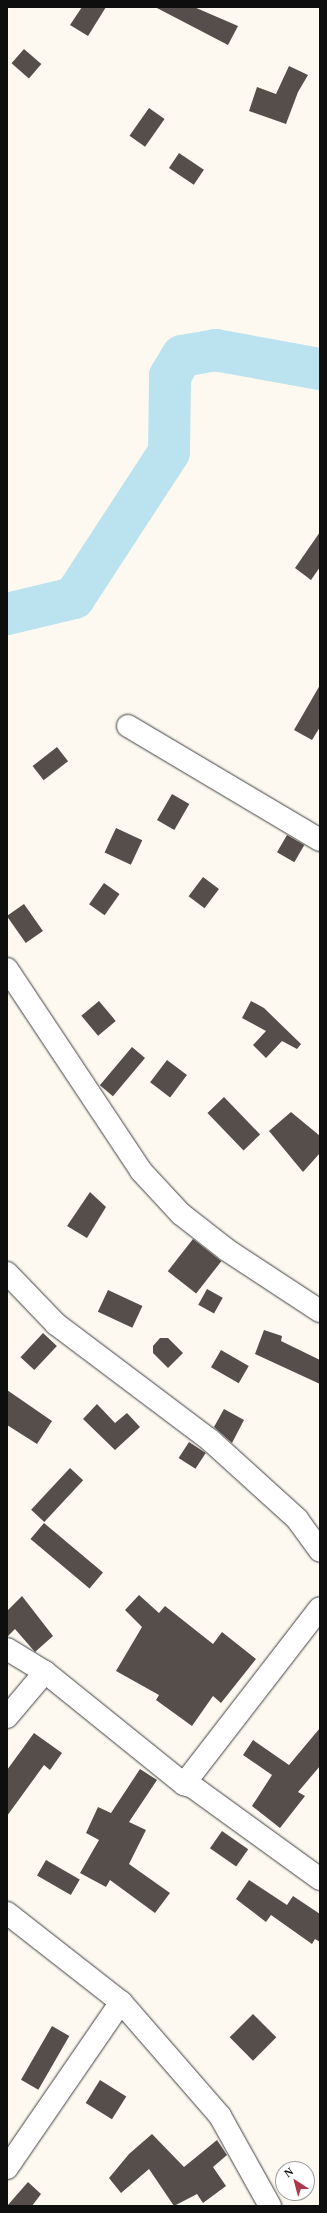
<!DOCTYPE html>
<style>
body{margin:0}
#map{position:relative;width:327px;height:2213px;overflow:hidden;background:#fdf9f0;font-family:"Times New Roman",serif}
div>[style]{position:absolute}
.river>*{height:42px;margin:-21px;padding:0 21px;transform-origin:21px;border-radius:21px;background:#bbe2ef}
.building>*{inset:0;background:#554e4b;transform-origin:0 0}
.roads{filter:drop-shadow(0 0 1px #414141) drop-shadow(0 0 1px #414141)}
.minor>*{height:22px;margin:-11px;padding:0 11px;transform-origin:11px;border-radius:11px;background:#fff}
span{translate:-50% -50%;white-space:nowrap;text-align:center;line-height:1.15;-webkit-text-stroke:4px #fff;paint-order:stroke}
.frame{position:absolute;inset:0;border:8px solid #0e0e0e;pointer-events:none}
.north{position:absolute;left:275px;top:2161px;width:40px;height:40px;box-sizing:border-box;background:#fff;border:1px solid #9f9f9f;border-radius:50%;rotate:324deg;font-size:11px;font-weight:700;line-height:16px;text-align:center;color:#0e0e0e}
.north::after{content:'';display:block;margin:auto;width:14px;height:18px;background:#ad374c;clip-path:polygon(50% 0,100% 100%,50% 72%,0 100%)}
</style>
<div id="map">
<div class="river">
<i style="left:7px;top:614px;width:69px;rotate:-13.4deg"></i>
<i style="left:74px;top:598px;width:174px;rotate:-56.9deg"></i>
<i style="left:169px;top:452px;width:76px;rotate:-89.2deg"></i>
<i style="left:170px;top:376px;width:23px;rotate:-59deg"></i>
<i style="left:182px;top:356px;width:34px;rotate:-10deg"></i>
<i style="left:215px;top:350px;width:107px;rotate:10.3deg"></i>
</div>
<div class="building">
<i style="clip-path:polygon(82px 7px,106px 7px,88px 36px,70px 25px)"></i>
<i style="clip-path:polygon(155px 7px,194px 7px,238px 26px,228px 45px)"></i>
<i style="left:24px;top:49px;width:23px;height:19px;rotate:41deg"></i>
<i style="clip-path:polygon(289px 66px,308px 75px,298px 92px,286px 124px,249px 111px,257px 87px,276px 94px)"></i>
<i style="left:149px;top:108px;width:19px;height:34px;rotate:35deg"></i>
<i style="left:179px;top:153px;width:30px;height:18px;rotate:34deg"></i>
<i style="clip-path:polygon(320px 532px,320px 567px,311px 580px,295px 568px)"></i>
<i style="clip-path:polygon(320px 685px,320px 727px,312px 740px,294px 730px)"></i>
<i style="left:57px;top:747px;width:18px;height:31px;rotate:52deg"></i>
<i style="left:172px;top:794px;width:20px;height:30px;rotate:30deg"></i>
<i style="left:116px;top:828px;width:29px;height:27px;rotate:25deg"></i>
<i style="left:287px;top:835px;width:20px;height:20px;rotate:30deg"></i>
<i style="left:203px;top:877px;width:20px;height:24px;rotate:37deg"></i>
<i style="left:104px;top:883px;width:19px;height:26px;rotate:35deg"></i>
<i style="left:24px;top:904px;width:33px;height:21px;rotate:55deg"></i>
<i style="left:99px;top:1001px;width:26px;height:23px;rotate:50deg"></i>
<i style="clip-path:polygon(251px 1001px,264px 1008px,301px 1044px,297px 1049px,282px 1041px,266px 1058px,253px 1045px,266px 1031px,242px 1018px)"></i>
<i style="left:132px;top:1047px;width:17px;height:50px;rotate:40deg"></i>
<i style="left:167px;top:1060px;width:25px;height:28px;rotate:37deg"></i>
<i style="left:224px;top:1097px;width:52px;height:23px;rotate:46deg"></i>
<i style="clip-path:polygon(291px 1112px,320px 1136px,320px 1153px,303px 1172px,269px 1131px)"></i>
<i style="clip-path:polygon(90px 1192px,106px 1207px,87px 1238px,67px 1226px)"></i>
<i style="left:193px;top:1239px;width:36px;height:41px;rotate:38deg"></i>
<i style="left:207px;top:1289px;width:18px;height:18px;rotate:29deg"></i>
<i style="left:108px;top:1290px;width:38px;height:24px;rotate:25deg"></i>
<i style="clip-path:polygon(264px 1330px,282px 1336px,281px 1341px,320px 1360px,320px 1384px,255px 1354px)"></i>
<i style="left:43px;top:1333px;width:19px;height:33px;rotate:43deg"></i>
<i style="clip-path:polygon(160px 1338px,168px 1338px,183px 1353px,168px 1368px,153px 1353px,153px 1346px)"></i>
<i style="left:221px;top:1350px;width:32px;height:20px;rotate:30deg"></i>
<i style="clip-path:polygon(7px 1390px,52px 1421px,37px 1444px,7px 1425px)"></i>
<i style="clip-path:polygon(97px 1404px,115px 1423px,127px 1413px,140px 1427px,115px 1450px,83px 1419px)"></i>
<i style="clip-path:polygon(224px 1409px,244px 1420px,232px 1443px,214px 1427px)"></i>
<i style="left:189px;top:1442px;width:20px;height:19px;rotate:33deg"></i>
<i style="left:70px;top:1468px;width:18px;height:57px;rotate:43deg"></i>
<i style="left:44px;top:1523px;width:77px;height:21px;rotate:40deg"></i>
<i style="clip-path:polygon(139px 1595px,159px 1613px,165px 1606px,213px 1644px,222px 1632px,256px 1659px,221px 1703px,213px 1696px,192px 1726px,156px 1700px,159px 1695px,116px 1671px,142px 1627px,125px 1610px)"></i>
<i style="clip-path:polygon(22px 1596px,53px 1636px,35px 1652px,15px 1629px,7px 1637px,7px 1611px)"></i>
<i style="clip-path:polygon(320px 1728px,320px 1766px,298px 1792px,305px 1796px,280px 1828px,252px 1806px,272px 1775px,243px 1755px,253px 1740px,289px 1765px)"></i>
<i style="clip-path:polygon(34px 1733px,62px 1753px,50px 1770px,44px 1765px,7px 1816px,7px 1770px)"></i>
<i style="clip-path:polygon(140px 1769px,157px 1780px,129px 1822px,146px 1830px,129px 1864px,170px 1893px,155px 1913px,110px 1880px,106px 1887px,80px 1873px,99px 1840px,86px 1833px,98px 1807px,111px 1813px)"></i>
<i style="left:222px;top:1831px;width:32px;height:21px;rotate:35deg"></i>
<i style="left:46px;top:1860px;width:39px;height:18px;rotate:30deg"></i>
<i style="clip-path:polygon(249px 1880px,287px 1905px,293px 1896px,320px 1914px,320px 1942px,315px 1939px,312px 1944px,271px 1915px,266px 1922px,236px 1899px)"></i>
<i style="left:253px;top:2014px;width:33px;height:33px;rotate:45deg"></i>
<i style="left:52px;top:2026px;width:20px;height:62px;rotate:30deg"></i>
<i style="left:100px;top:2080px;width:31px;height:27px;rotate:32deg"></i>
<i style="clip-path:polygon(152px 2134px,184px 2167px,217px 2140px,227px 2155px,213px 2167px,226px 2186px,203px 2203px,197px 2194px,174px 2206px,149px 2169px,121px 2193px,109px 2178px,129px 2154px)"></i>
<i style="clip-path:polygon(28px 2182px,41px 2194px,32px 2206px,7px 2206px)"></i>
</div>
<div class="roads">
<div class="minor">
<i style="left:128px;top:726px;width:223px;rotate:30.7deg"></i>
<i style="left:7px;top:969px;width:242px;rotate:56.4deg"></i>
<i style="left:141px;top:1171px;width:59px;rotate:47.1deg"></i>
<i style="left:181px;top:1214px;width:58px;rotate:38deg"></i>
<i style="left:227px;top:1250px;width:111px;rotate:33.3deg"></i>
<i style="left:7px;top:1273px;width:71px;rotate:46.1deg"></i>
<i style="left:56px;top:1324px;width:193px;rotate:37deg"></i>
<i style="left:210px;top:1440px;width:118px;rotate:42.2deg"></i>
<i style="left:297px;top:1519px;width:39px;rotate:54deg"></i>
<i style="left:7px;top:1649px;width:44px;rotate:31.2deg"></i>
<i style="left:45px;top:1672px;width:179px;rotate:38.9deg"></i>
<i style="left:184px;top:1784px;width:9px;rotate:18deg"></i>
<i style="left:193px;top:1787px;width:157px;rotate:35.9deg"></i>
<i style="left:7px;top:1717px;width:59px;rotate:-49.8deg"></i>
<i style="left:184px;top:1784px;width:222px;rotate:-52.3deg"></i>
<i style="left:7px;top:1913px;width:145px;rotate:38deg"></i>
<i style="left:121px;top:2002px;width:151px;rotate:49deg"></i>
<i style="left:220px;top:2116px;width:103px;rotate:60.9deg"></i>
<i style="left:7px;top:2168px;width:201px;rotate:-55.5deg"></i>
</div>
</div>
<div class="frame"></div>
<div class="north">N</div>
</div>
